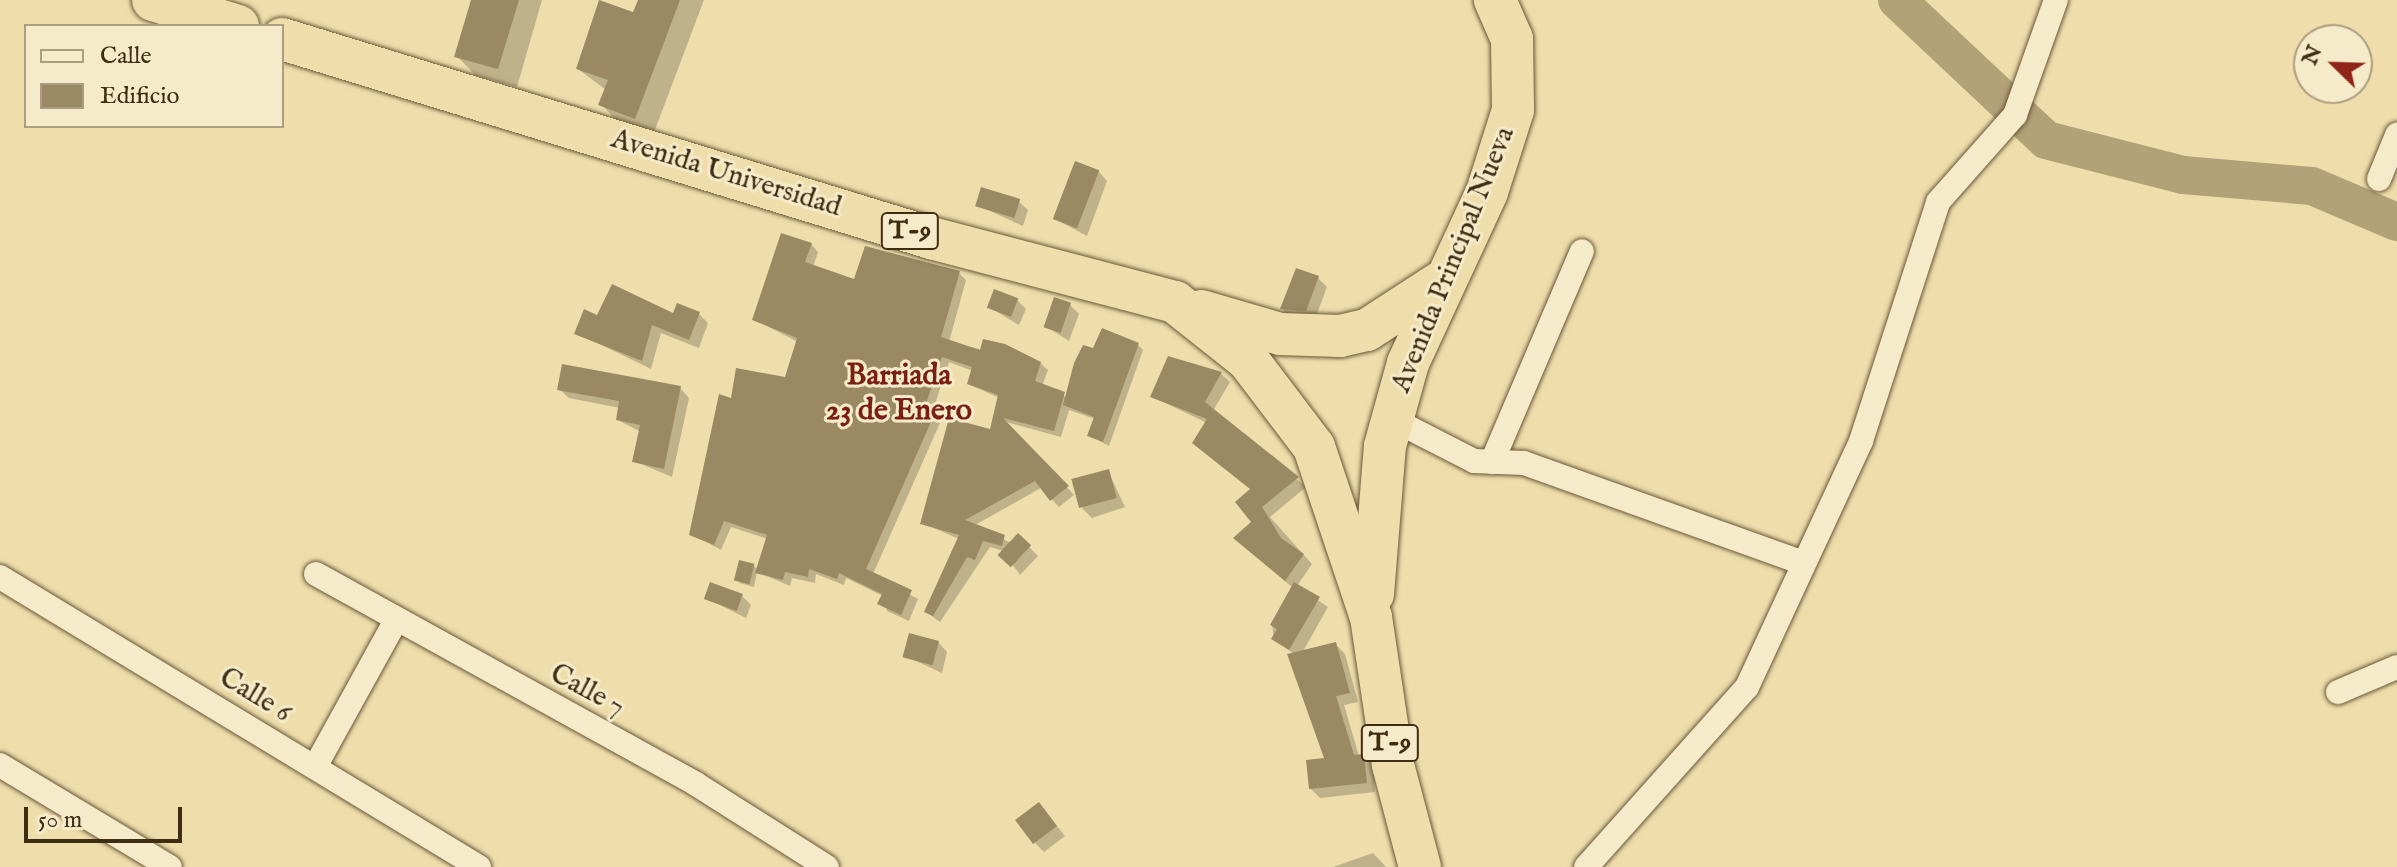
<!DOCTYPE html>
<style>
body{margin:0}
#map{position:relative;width:2397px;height:867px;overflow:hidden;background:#efdeac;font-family:"IM FELL English",serif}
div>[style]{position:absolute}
.shadow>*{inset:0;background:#0003}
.river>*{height:38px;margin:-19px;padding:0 19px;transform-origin:19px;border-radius:19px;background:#b3a178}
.building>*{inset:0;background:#9a8963;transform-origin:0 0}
.roads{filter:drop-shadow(0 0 2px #6a5839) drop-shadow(0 0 2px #6a5839)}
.street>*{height:24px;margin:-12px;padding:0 12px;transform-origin:12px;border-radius:12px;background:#f5eac9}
.highway>*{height:42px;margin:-21px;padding:0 21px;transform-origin:21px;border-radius:21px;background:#efdeac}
span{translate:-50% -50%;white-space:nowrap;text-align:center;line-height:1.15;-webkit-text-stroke:6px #f5eac9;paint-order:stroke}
.shield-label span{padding:2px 6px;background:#f5eac9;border:2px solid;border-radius:6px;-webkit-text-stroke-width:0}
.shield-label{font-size:26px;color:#3e2c13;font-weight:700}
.street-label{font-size:28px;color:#3e2c13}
.neighbourhood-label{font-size:30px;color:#7a1f14;font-weight:700}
.legend{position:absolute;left:24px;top:24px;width:260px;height:104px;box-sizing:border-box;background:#f5eac9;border:2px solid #ac9e80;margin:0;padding:10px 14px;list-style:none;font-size:24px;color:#3e2c13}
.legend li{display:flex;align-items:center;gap:16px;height:40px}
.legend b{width:40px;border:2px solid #ac9e80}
.north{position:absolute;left:2293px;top:24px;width:80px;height:80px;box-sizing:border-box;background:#f5eac9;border:2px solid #ac9e80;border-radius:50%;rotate:293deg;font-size:22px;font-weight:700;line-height:32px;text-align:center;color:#3e2c13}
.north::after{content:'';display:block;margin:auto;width:28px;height:36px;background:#8f2418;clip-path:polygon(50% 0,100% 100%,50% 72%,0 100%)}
.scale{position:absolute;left:24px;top:807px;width:158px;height:36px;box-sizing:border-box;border:4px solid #3e2c13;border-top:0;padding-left:10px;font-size:24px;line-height:28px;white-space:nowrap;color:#3e2c13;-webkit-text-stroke:6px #f5eac9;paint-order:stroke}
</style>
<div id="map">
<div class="shadow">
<i style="clip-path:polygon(473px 0,542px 0,517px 87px,475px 75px,457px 56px)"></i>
<i style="clip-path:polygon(640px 0,704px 0,653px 135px,618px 122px,601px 104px,606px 90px,578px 69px,635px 15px)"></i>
<i style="clip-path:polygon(1098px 171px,1107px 181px,1087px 236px,1057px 220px)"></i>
<i style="clip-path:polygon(1018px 201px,1028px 210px,1023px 226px,977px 205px)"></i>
<i style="clip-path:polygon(811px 244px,818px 252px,813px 267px,855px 282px,959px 273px,966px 280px,949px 342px,1040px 363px,1048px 370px,1042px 386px,1068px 398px,1094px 351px,1138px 345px,1143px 350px,1109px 446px,1090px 436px,1095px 419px,1069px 410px,1061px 437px,1006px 422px,1074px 495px,1059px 507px,1041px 488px,975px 525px,1011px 543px,1018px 536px,1038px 556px,1020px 575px,1003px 551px,990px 547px,940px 622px,926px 612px,959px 539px,922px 523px,991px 431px,999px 398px,969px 384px,973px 371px,949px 362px,931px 416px,940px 423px,873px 574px,918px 599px,909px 621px,887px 611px,883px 596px,846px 578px,844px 585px,816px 574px,815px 583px,792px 578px,790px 586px,757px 572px,754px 587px,740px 583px,736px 579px,754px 566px,758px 570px,768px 539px,731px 527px,721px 550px,692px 534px,733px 401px,786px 379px,798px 342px,755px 320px)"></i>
<i style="clip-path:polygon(1318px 278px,1327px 287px,1315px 319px,1291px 318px,1282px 309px)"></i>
<i style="clip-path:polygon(1017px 300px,1026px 309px,1019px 325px,989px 307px)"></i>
<i style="clip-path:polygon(1070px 305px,1079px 314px,1069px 341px,1045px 326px)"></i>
<i style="clip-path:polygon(699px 314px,708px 323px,699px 348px,661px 333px,651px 369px,577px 333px,598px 317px)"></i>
<i style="clip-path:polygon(1169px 359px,1221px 374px,1230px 382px,1213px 411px,1306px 487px,1270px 517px,1312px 564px,1297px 586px,1328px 607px,1302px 653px,1335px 644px,1345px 654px,1358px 702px,1344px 705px,1359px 756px,1373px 765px,1375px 792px,1320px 798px,1310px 788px,1327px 759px,1294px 654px,1274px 639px,1272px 624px,1293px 588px,1245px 547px,1254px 523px,1252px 490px,1207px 423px,1153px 397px)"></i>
<i style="clip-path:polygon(680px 388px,689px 398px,672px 477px,634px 461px,641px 432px,618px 420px,620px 408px,569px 398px,559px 389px)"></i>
<i style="clip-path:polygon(1108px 471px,1125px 507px,1092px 518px,1082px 508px)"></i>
<i style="clip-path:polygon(742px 596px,751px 605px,746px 618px,706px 598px)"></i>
<i style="clip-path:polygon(938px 642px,947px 652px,942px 673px,905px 656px)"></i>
<i style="clip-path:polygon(1047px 814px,1065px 836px,1044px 852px,1035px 843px)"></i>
<i style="clip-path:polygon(1373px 853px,1386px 867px,1333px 867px)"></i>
</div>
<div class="river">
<i style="left:1897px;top:0;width:204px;rotate:43.2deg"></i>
<i style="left:2046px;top:140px;width:141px;rotate:14.3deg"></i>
<i style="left:2183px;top:175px;width:129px;rotate:4.9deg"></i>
<i style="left:2312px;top:186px;width:92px;rotate:23deg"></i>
</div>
<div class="building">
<i style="clip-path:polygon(471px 0,519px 0,498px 69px,454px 57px)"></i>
<i style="clip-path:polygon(599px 0,633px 12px,638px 0,680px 0,635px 119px,598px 105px,608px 80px,576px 69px)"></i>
<i style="left:1075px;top:161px;width:26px;height:62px;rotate:21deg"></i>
<i style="left:981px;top:187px;width:41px;height:20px;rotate:17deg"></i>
<i style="clip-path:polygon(781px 233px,812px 243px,805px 262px,854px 279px,865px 246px,960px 271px,941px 337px,980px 350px,983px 339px,1005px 344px,1041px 362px,1035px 381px,1065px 392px,1054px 431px,1003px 418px,1069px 486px,1050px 501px,1035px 481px,965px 520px,1005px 535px,1002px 546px,983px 541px,975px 560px,967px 557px,933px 616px,924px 612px,959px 535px,920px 524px,949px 418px,990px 429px,998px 395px,967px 384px,972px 367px,942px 357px,923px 412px,934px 415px,866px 569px,912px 590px,901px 615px,877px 604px,882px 594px,839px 573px,837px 579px,809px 569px,808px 577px,785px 572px,783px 580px,755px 573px,767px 535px,724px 521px,714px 545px,689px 535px,719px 394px,731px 398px,736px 368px,785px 377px,797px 338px,752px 320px)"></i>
<i style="clip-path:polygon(1296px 268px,1319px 276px,1306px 311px,1280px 309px)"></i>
<i style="clip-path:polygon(612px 284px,673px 313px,677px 303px,700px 312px,689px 340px,652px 325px,642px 361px,574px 334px,584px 309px,597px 315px)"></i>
<i style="left:994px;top:289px;width:26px;height:20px;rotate:21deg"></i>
<i style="left:1054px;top:297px;width:18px;height:32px;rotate:19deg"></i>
<i style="clip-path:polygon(1102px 328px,1139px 343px,1103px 442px,1087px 436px,1094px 417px,1063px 405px,1074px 363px,1083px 345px,1093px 348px)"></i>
<i style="clip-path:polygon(1168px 356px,1222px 372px,1205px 402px,1299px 477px,1262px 507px,1281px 538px,1304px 554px,1285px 581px,1233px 538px,1251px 522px,1235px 502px,1250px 489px,1192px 443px,1207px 419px,1150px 397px)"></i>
<i style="clip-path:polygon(562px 364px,681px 386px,664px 469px,632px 462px,640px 425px,616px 420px,619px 401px,557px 390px)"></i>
<i style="left:1109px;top:469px;width:30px;height:39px;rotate:75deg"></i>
<i style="left:1018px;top:533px;width:18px;height:30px;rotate:43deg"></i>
<i style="left:739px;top:560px;width:16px;height:21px;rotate:14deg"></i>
<i style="left:710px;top:582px;width:35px;height:18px;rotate:20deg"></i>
<i style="clip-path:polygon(1294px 582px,1320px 597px,1289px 650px,1271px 639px,1277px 629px,1270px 625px)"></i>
<i style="left:909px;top:633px;width:31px;height:25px;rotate:15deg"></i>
<i style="clip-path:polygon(1336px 642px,1350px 693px,1336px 696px,1354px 755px,1364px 754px,1367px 783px,1309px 789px,1306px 760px,1324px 758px,1287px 654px)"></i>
<i style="left:1039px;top:802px;width:30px;height:30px;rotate:53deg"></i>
</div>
<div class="roads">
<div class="street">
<i style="left:2379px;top:179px;width:48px;rotate:-67.8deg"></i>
<i style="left:1392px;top:419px;width:92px;rotate:27.1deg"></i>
<i style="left:1474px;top:461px;width:50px;rotate:2.3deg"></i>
<i style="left:1524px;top:463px;width:297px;rotate:19.7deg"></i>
<i style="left:1492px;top:462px;width:229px;rotate:-66.9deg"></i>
<i style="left:316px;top:574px;width:434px;rotate:28.9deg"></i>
<i style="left:696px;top:784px;width:155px;rotate:32.4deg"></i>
<i style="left:0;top:577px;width:560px;rotate:31.19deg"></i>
<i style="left:2338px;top:692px;width:64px;rotate:-23deg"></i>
<i style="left:0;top:765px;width:198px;rotate:31deg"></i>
<i style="left:315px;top:767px;width:166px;rotate:-61.1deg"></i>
<i style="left:1586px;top:867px;width:241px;rotate:-48.2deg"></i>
<i style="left:1747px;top:687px;width:271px;rotate:-65.1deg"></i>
<i style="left:1861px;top:441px;width:251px;rotate:-72.1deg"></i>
<i style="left:1938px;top:202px;width:116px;rotate:-48.5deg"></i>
<i style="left:2015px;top:115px;width:122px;rotate:-70.4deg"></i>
</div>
<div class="highway">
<i style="left:153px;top:0;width:89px;rotate:17deg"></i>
<i style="left:282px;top:39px;width:679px;rotate:17.05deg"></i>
<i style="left:931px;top:238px;width:252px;rotate:14.7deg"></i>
<i style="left:1175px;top:302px;width:93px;rotate:38.5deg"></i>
<i style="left:1248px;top:360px;width:109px;rotate:52.8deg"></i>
<i style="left:1314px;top:447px;width:179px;rotate:71.5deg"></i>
<i style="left:1371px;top:617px;width:150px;rotate:81.5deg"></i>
<i style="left:1393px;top:765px;width:106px;rotate:75.2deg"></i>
<i style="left:1201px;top:311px;width:82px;rotate:16.2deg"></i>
<i style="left:1280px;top:334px;width:60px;rotate:1.9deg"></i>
<i style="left:1340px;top:336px;width:28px;rotate:-13deg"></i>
<i style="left:1367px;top:330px;width:88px;rotate:-33deg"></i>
<i style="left:1373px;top:594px;width:148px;rotate:-85.4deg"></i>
<i style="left:1385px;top:446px;width:86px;rotate:-74.5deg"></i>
<i style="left:1408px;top:363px;width:188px;rotate:-65.2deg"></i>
<i style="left:1487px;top:192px;width:86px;rotate:-72.4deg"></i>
<i style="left:1513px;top:110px;width:71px;rotate:-90.8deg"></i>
<i style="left:1512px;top:39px;width:43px;rotate:-113.6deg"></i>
</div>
</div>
<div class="shield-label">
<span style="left:910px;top:231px">T-9</span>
<span style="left:1390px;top:743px">T-9</span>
</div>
<div class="street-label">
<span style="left:726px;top:174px;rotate:17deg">Avenida Universidad</span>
<span style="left:1454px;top:260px;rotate:-68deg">Avenida Principal Nueva</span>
<span style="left:587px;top:691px;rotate:28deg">Calle 7</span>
<span style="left:255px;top:696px;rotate:31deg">Calle 6</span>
</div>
<div class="neighbourhood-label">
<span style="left:899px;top:393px">Barriada<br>23 de Enero</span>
</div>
<ul class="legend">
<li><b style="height:10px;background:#f5eac9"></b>Calle</li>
<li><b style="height:22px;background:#9a8963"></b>Edificio</li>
</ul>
<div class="north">N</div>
<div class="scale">50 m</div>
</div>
